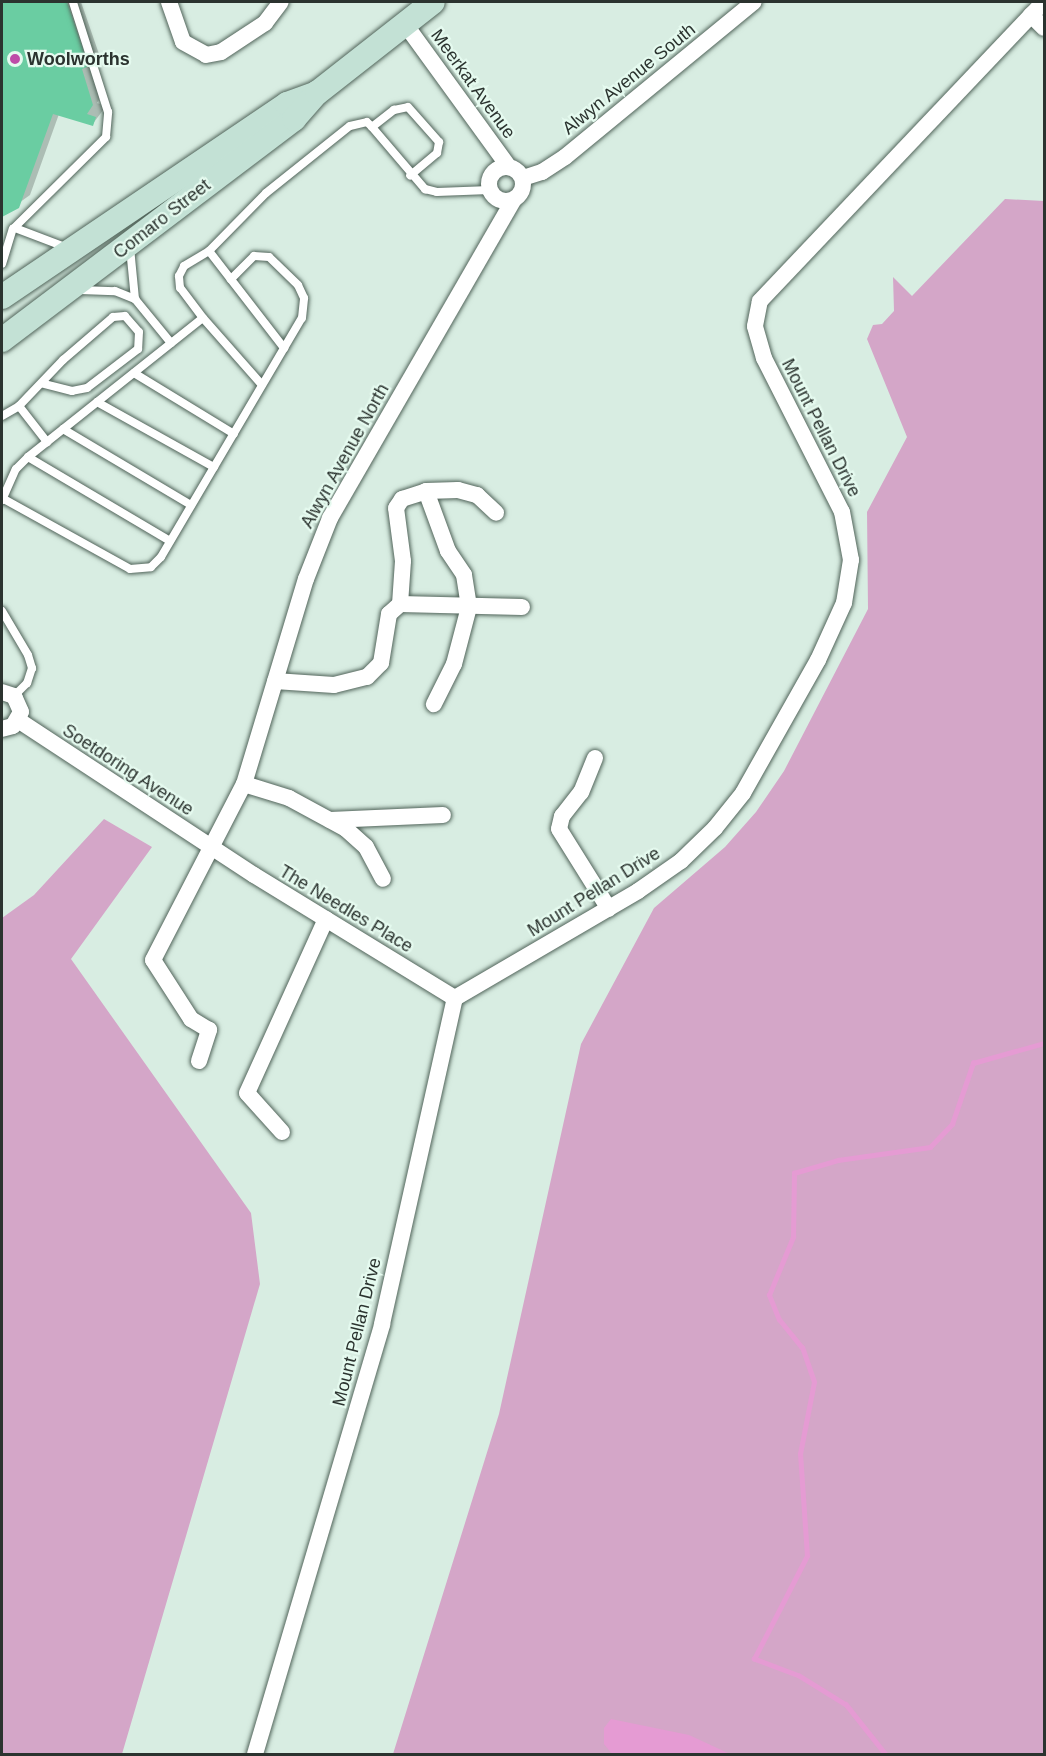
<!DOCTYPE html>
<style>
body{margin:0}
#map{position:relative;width:1046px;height:1756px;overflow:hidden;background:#d8ede2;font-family:Helvetica,sans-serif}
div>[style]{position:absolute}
.green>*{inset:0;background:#d4a6c8}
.water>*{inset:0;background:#e59bd3}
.shadow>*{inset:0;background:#0003}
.stream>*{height:4.5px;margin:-2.25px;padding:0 2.25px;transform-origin:2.25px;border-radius:2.25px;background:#e59bd3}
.building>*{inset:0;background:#6acda2}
.roads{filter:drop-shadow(0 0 2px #51645a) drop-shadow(0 0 2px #51645a)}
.lane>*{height:8px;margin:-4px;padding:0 4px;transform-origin:4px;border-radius:4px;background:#fff}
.street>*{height:16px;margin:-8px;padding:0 8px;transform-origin:8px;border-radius:8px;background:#fff}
.street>.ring{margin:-8px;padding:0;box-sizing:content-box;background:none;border:16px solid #fff;border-radius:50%}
.secondary>*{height:24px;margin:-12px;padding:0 12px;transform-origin:12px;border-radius:12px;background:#c3e1d5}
.dots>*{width:16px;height:16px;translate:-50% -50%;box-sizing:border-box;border:3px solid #e5faef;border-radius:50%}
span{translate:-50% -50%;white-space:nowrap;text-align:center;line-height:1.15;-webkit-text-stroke:4.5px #e5faef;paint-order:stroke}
.poi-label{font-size:18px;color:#2b332f;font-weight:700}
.left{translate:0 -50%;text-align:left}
.street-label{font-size:18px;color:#2b332f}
.frame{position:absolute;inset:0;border:3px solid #2b332f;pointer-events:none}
</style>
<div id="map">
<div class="green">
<i style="clip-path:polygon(1005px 199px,1044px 201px,1044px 1754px,393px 1754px,499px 1414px,581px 1044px,654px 908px,725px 847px,756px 812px,784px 771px,868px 609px,867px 512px,907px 437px,867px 339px,873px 325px,882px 324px,894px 311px,893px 277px,912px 296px)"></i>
<i style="clip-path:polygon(104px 819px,152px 847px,71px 959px,251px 1213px,260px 1284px,122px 1754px,2px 1754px,2px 918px,34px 895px)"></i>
</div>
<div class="water">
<i style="clip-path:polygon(611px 1719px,689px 1735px,730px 1754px,612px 1754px,604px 1744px,604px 1728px)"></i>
</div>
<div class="shadow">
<i style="clip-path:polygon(2px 2px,81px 2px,99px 54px,93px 60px,103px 93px,97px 103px,106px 106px,92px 125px,59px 114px,30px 195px,2px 215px)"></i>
</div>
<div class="stream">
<i style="left:885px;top:1754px;width:63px;rotate:-128.5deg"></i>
<i style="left:846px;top:1705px;width:55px;rotate:-148.3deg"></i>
<i style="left:799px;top:1676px;width:48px;rotate:-159.3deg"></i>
<i style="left:754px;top:1659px;width:116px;rotate:-62.8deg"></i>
<i style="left:807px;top:1556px;width:102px;rotate:-93.9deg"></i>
<i style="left:800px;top:1454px;width:73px;rotate:-79deg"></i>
<i style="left:814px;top:1382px;width:36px;rotate:-109deg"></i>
<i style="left:802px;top:1348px;width:36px;rotate:-129deg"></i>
<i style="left:779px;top:1320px;width:27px;rotate:-112deg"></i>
<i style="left:769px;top:1295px;width:63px;rotate:-67.5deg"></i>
<i style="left:793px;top:1237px;width:64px;rotate:-89.1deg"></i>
<i style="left:794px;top:1173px;width:46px;rotate:-16.5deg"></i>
<i style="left:838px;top:1160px;width:93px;rotate:-8deg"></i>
<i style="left:930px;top:1147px;width:32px;rotate:-46deg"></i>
<i style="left:952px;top:1124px;width:65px;rotate:-71deg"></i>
<i style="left:973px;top:1063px;width:74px;rotate:-15.7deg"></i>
</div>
<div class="building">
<i style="clip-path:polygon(2px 2px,67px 2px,89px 66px,82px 69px,93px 105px,87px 114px,96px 117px,93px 126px,53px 114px,19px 208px,2px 217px)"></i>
</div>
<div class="roads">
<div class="lane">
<i style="left:372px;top:127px;width:28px;rotate:-38deg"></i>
<i style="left:394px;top:110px;width:14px;rotate:-12deg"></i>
<i style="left:408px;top:107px;width:47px;rotate:48.5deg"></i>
<i style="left:439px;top:142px;width:11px;rotate:100deg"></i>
<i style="left:437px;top:153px;width:35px;rotate:140deg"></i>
<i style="left:15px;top:228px;width:57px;rotate:20.7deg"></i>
<i style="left:130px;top:248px;width:51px;rotate:84.4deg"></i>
<i style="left:135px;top:299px;width:57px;rotate:50.7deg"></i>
<i style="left:209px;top:251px;width:123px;rotate:52.3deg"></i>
<i style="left:2px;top:264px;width:37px;rotate:-73deg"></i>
<i style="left:13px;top:229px;width:131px;rotate:-44.7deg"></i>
<i style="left:106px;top:137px;width:25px;rotate:-85deg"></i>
<i style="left:108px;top:112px;width:115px;rotate:-107.7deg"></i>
<i style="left:80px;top:290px;width:35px;rotate:2deg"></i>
<i style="left:115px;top:291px;width:22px;rotate:22deg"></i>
<i style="left:203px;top:318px;width:89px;rotate:48.6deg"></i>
<i style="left:134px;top:373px;width:117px;rotate:31.4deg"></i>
<i style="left:97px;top:402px;width:134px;rotate:29.1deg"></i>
<i style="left:19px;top:406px;width:64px;rotate:-46.3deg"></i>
<i style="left:63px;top:360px;width:66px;rotate:-40.7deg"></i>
<i style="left:113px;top:317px;width:12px;rotate:-5deg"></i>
<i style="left:125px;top:316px;width:21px;rotate:49deg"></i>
<i style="left:139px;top:332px;width:17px;rotate:93deg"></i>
<i style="left:138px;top:349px;width:64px;rotate:142.6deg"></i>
<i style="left:87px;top:388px;width:15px;rotate:169deg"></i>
<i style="left:72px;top:391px;width:29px;rotate:-166deg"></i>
<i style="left:2px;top:416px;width:20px;rotate:-30deg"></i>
<i style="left:19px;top:406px;width:46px;rotate:52.1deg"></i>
<i style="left:63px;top:429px;width:149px;rotate:30.7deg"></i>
<i style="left:28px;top:457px;width:165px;rotate:30.6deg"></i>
<i style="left:2px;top:498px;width:146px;rotate:29deg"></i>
<i style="left:130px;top:569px;width:21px;rotate:-5deg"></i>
<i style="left:151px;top:567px;width:14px;rotate:-45deg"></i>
<i style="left:161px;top:557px;width:277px;rotate:-59.5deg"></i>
<i style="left:302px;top:318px;width:20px;rotate:-84deg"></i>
<i style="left:304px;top:298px;width:14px;rotate:-115deg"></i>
<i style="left:298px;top:285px;width:40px;rotate:-136deg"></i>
<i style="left:269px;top:257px;width:15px;rotate:-176deg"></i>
<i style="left:254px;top:256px;width:33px;rotate:135deg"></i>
<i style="left:2px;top:500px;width:34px;rotate:-66deg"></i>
<i style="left:16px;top:469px;width:17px;rotate:-45deg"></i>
<i style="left:28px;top:457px;width:223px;rotate:-38.5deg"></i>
<i style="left:203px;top:318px;width:38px;rotate:-127deg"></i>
<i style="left:180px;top:288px;width:12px;rotate:-95deg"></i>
<i style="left:179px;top:276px;width:11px;rotate:-63deg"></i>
<i style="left:184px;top:266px;width:29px;rotate:-31deg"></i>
<i style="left:209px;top:251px;width:81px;rotate:-45.5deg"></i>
<i style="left:266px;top:193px;width:107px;rotate:-38.6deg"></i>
<i style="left:350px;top:126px;width:17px;rotate:-13deg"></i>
<i style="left:367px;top:122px;width:7px;rotate:45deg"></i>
<i style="left:372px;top:127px;width:82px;rotate:49.5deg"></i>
<i style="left:425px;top:189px;width:12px;rotate:14deg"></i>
<i style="left:437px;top:192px;width:53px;rotate:-2.2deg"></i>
<i style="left:2px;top:611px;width:51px;rotate:59.4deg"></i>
<i style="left:28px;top:655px;width:14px;rotate:73deg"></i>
<i style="left:32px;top:668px;width:16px;rotate:108deg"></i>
<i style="left:27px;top:683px;width:18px;rotate:135deg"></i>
</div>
<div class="street">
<i style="left:169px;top:2px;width:42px;rotate:70.7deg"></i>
<i style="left:183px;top:42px;width:26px;rotate:29deg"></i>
<i style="left:206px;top:55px;width:15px;rotate:-11deg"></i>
<i style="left:221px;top:52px;width:53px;rotate:-33.4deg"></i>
<i style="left:265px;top:23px;width:26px;rotate:-53deg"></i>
<i style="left:1031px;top:15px;width:18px;rotate:45deg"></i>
<i style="left:405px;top:24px;width:177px;rotate:54deg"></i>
<i class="ring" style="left:489px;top:167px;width:18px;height:18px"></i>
<i style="left:523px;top:178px;width:20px;rotate:-18deg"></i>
<i style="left:542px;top:172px;width:27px;rotate:-33deg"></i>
<i style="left:565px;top:157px;width:244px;rotate:-39.4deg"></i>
<i style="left:426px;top:491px;width:64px;rotate:69.9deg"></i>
<i style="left:448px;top:551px;width:29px;rotate:56deg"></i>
<i style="left:464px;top:575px;width:32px;rotate:81deg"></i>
<i style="left:469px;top:607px;width:59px;rotate:104.7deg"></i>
<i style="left:454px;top:664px;width:45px;rotate:116.6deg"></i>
<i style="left:400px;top:604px;width:43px;rotate:-86deg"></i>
<i style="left:403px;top:561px;width:53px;rotate:-97.5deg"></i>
<i style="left:396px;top:508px;width:11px;rotate:-56deg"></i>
<i style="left:402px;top:499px;width:25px;rotate:-18deg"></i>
<i style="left:426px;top:491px;width:32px;rotate:-2deg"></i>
<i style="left:458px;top:490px;width:20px;rotate:15deg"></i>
<i style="left:477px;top:495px;width:26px;rotate:43deg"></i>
<i style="left:275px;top:681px;width:59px;rotate:3.9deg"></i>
<i style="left:334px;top:685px;width:34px;rotate:-14deg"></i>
<i style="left:367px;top:677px;width:20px;rotate:-45deg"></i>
<i style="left:381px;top:663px;width:50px;rotate:-80.7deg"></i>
<i style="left:389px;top:614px;width:15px;rotate:-42deg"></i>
<i style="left:400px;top:604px;width:122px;rotate:1.4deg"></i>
<i style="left:2px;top:692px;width:13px;rotate:18deg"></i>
<i style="left:14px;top:696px;width:17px;rotate:66deg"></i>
<i style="left:21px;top:712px;width:16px;rotate:120deg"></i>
<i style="left:13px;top:726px;width:11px;rotate:165deg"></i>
<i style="left:18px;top:720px;width:282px;rotate:33.3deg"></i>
<i style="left:254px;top:875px;width:236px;rotate:31.5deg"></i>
<i style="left:595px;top:758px;width:37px;rotate:112deg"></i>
<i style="left:581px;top:792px;width:31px;rotate:128deg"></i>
<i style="left:562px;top:816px;width:13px;rotate:103deg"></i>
<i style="left:559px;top:829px;width:94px;rotate:58deg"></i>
<i style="left:244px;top:784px;width:47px;rotate:17.3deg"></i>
<i style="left:289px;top:798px;width:65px;rotate:28.5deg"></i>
<i style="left:346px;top:829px;width:27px;rotate:42deg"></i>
<i style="left:366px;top:847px;width:36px;rotate:62deg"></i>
<i style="left:330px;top:820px;width:113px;rotate:-2.5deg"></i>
<i style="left:199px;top:1061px;width:33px;rotate:-72deg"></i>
<i style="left:209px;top:1030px;width:21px;rotate:-149deg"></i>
<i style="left:191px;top:1019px;width:70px;rotate:-122.8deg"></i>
<i style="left:153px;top:960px;width:198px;rotate:-62.7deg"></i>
<i style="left:244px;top:784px;width:214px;rotate:-73.2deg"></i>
<i style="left:306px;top:579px;width:66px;rotate:-68.5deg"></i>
<i style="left:330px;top:518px;width:366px;rotate:-60deg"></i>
<i style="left:282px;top:1132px;width:52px;rotate:-131.9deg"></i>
<i style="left:247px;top:1093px;width:191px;rotate:-65.6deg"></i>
<i style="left:255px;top:1754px;width:448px;rotate:-73.5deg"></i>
<i style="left:382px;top:1324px;width:334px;rotate:-77.4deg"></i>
<i style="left:455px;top:998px;width:212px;rotate:-30.3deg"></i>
<i style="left:638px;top:891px;width:52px;rotate:-34.9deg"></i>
<i style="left:681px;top:861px;width:47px;rotate:-44.1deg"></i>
<i style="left:715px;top:828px;width:45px;rotate:-51.3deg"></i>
<i style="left:743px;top:793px;width:153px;rotate:-60.6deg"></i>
<i style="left:818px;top:660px;width:63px;rotate:-65.5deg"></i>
<i style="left:844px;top:603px;width:44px;rotate:-80.8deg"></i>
<i style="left:851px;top:560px;width:49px;rotate:-100.6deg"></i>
<i style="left:842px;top:512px;width:173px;rotate:-116.9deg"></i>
<i style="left:764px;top:358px;width:33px;rotate:-106deg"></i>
<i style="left:755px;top:326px;width:25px;rotate:-79deg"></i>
<i style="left:760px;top:301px;width:412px;rotate:-46.5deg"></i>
</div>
<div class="secondary">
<i style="left:2px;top:297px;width:344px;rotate:-34.1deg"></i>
<i style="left:287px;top:104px;width:30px;rotate:-20deg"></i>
<i style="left:2px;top:340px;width:366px;rotate:-37.1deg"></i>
<i style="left:294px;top:119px;width:35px;rotate:-49deg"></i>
<i style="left:317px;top:93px;width:147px;rotate:-38.1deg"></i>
</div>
</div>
<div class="dots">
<i style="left:15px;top:59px;background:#be4ca8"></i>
</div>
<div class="poi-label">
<span class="left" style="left:27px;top:59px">Woolworths</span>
</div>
<div class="street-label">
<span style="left:629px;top:79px;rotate:-39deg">Alwyn Avenue South</span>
<span style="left:473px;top:84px;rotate:54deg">Meerkat Avenue</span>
<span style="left:162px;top:219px;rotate:-38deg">Comaro Street</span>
<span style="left:821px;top:428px;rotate:63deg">Mount Pellan Drive</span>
<span style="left:345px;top:456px;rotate:-61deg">Alwyn Avenue North</span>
<span style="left:128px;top:770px;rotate:33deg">Soetdoring Avenue</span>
<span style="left:594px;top:892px;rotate:-32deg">Mount Pellan Drive</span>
<span style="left:346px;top:909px;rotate:31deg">The Needles Place</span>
<span style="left:357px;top:1332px;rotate:-76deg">Mount Pellan Drive</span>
</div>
<div class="frame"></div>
</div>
